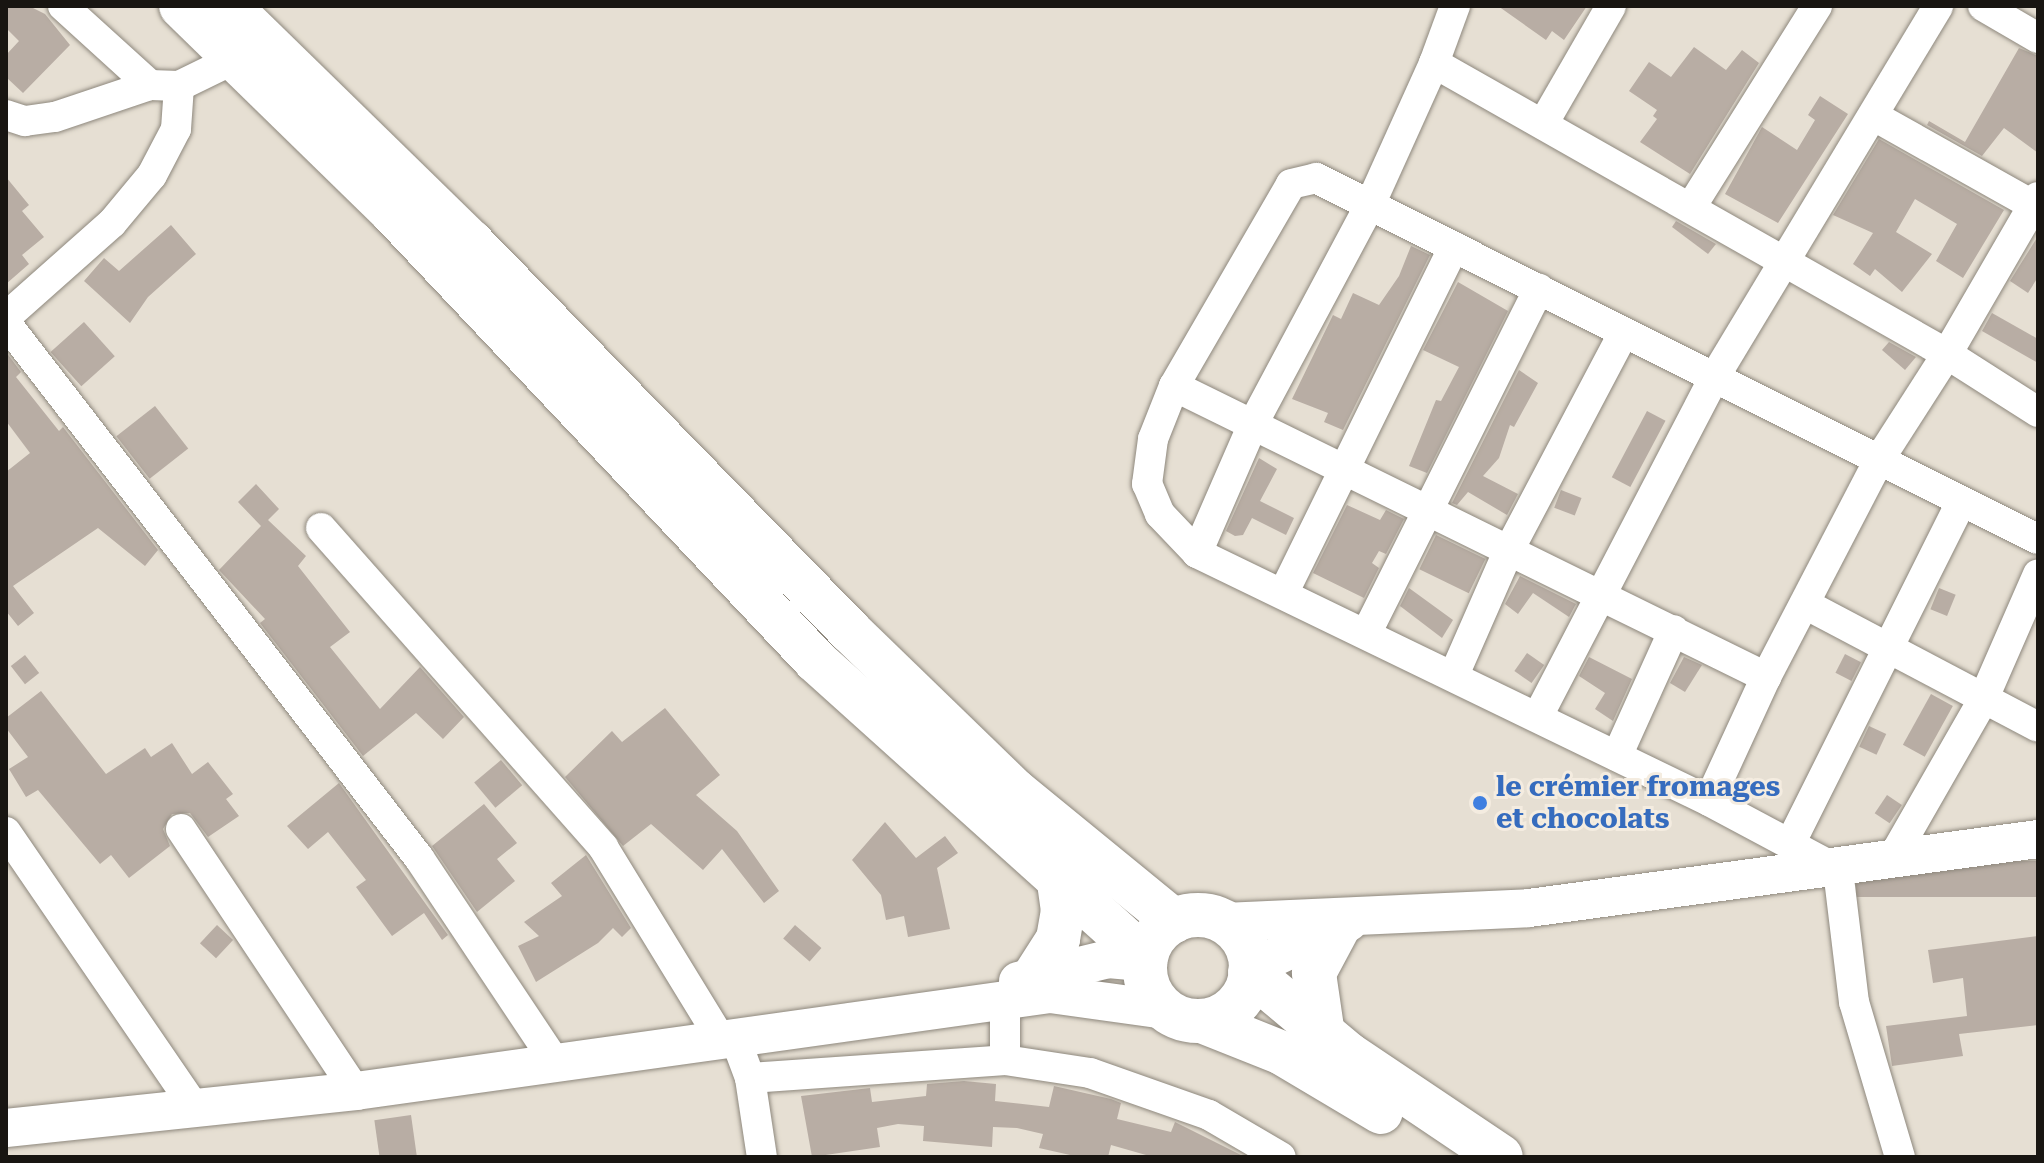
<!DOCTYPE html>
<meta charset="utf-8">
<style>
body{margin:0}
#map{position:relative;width:2044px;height:1163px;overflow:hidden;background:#e6dfd3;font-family:"Roboto Serif",serif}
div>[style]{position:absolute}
.building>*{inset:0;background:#b8ada4;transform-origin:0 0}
.roads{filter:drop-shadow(0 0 2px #8e887d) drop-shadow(0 0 2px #8e887d)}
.minor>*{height:30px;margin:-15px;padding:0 15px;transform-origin:15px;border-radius:15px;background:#fff}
.major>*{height:38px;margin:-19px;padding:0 19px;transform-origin:19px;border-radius:19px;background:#fff}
.highway>*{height:44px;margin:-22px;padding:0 22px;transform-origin:22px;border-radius:22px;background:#fff}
.highway>.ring{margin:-22px;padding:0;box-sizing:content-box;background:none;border:44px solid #fff;border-radius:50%}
.dots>*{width:22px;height:22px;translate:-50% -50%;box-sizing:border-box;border:4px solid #f4ece0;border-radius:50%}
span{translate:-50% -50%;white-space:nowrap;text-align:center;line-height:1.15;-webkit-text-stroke:6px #f4ece0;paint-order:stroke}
.shop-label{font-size:28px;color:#366cbe;font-weight:700}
.left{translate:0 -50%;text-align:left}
.frame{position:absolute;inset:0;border:8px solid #181511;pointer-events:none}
</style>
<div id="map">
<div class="building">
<i style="clip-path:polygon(6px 6px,29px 6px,45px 14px,70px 45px,23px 93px,6px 77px,6px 55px,19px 41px,6px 28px)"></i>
<i style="clip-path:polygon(1498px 6px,1587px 6px,1564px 40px,1552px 31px,1546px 40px)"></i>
<i style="clip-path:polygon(1694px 47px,1726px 70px,1742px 50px,1759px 63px,1690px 174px,1640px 142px,1657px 119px,1653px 116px,1657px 110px,1629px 91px,1649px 62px,1671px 77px)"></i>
<i style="clip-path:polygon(2019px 48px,2038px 56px,2038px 153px,2004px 128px,1982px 156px,1927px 125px,1929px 121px,1965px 142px)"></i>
<i style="clip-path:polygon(1820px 96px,1848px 114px,1778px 223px,1725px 194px,1762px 127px,1797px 150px,1815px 120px,1808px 115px)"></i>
<i style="clip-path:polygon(1879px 139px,2004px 210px,1963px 278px,1936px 261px,1957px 224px,1915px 199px,1896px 232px,1932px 254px,1902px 292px,1875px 269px,1870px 276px,1853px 264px,1873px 233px,1833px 215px)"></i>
<i style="clip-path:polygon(6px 177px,29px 205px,22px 211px,44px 237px,22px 255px,29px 264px,6px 284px)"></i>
<i style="clip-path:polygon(1676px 221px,1716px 244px,1708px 254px,1672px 227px)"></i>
<i style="clip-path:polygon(171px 225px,196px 254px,148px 297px,130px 323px,84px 281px,104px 258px,119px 271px)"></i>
<i style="clip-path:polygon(2038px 236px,2038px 277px,2028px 293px,2010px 281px)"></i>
<i style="clip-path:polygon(1411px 246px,1430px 255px,1343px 430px,1324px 422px,1328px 413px,1292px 399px,1333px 315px,1341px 319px,1353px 293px,1379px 305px,1399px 276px)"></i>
<i style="clip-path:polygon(1458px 282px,1508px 311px,1427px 473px,1409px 466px,1436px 400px,1441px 401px,1459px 367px,1423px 350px)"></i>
<i style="clip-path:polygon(1992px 313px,2038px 339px,2038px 363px,1982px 331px)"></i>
<i style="left:84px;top:322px;width:46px;height:45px;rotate:48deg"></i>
<i style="clip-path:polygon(1889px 342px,1916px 357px,1905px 370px,1882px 350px)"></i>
<i style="clip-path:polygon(6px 352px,21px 372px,16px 377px,59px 431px,63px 427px,158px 550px,145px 566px,98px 528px,13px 586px,34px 613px,18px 626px,6px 611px,6px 472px,30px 453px,6px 421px)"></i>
<i style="clip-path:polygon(1519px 370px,1538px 383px,1514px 427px,1510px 425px,1499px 458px,1483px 476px,1518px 494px,1507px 515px,1468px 492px,1457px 505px,1452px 503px)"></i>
<i style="left:155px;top:406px;width:54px;height:49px;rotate:52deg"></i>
<i style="left:1647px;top:411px;width:21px;height:75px;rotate:28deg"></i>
<i style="clip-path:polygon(1259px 458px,1277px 469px,1260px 501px,1294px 518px,1286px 535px,1252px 518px,1243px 535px,1235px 536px,1226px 531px)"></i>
<i style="clip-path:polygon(256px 484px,279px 509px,268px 520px,306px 556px,298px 566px,350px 632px,330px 647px,380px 709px,420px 667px,464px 717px,443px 739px,416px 713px,363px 756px,260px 623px,265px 619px,219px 570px,261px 526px,238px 502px)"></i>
<i style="left:1561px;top:490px;width:22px;height:19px;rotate:21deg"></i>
<i style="clip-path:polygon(1347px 505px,1380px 520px,1386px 510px,1404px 519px,1386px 554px,1379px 551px,1372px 563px,1379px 568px,1364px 598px,1313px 573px)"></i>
<i style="left:1436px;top:535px;width:55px;height:38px;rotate:26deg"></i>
<i style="clip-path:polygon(1520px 576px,1576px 604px,1569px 617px,1533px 593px,1518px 614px,1505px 604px)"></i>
<i style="clip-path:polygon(1409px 588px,1453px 620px,1442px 638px,1400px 606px)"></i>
<i style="left:1939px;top:588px;width:18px;height:23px;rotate:22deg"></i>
<i style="left:1527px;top:653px;width:21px;height:22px;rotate:35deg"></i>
<i style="left:1845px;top:654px;width:18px;height:21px;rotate:27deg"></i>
<i style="left:25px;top:655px;width:23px;height:18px;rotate:52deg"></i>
<i style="clip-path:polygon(1589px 657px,1632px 679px,1613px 721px,1595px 709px,1605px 693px,1579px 676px)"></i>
<i style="clip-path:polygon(1684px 657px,1702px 665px,1685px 692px,1670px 683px)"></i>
<i style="clip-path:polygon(41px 691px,106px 774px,145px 748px,151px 757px,172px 743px,192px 774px,208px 762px,233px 794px,226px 799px,239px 816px,208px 837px,190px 813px,172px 814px,163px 829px,170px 846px,129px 878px,111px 855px,100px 864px,38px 790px,26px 797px,9px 769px,28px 757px,6px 728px,6px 718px)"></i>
<i style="left:1931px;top:694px;width:25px;height:58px;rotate:29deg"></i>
<i style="clip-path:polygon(665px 708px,720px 775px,696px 795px,737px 831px,779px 891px,764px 903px,722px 849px,703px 870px,651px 824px,623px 846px,565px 777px,612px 731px,622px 742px)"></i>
<i style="left:1869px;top:726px;width:19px;height:23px;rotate:25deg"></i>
<i style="left:501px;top:760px;width:33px;height:35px;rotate:50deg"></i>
<i style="clip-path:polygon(339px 783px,448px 935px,442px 940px,424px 913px,392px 936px,356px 887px,366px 880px,328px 832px,308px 849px,287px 826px)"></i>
<i style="left:1887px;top:795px;width:18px;height:22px;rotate:34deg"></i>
<i style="clip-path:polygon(484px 804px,517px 843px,497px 859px,515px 881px,477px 912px,432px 846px)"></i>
<i style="clip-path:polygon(885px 822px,916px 858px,945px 836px,958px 853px,937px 868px,950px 929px,908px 937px,904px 916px,886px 920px,881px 895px,852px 860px)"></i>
<i style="clip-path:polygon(586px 855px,631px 928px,622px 937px,613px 928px,598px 943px,536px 982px,518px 946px,539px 936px,524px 922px,562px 896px,551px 883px)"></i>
<i style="left:2038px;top:861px;width:36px;height:182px;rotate:90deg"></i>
<i style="left:217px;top:925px;width:22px;height:25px;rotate:43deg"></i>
<i style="left:795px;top:925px;width:35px;height:18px;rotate:41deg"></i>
<i style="clip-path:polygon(2038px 936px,2038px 1025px,1959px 1034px,1963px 1056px,1892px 1066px,1886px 1026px,1967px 1016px,1963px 978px,1933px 983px,1928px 950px)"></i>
<i style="clip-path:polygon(964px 1081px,996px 1084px,995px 1101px,1049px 1107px,1054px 1086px,1111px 1099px,1121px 1103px,1117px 1119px,1171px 1132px,1175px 1122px,1245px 1157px,1153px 1157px,1111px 1145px,1108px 1157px,1079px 1157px,1039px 1148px,1043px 1134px,1017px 1128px,993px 1127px,992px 1147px,923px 1141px,924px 1126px,898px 1124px,877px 1128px,880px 1147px,812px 1157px,801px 1096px,870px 1088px,872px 1102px,926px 1096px,927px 1084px)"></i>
<i style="left:411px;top:1115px;width:42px;height:37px;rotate:82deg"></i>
</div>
<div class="roads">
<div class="minor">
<i style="left:63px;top:6px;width:118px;rotate:42.2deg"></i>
<i style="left:150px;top:85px;width:29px;rotate:2deg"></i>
<i style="left:179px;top:86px;width:61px;rotate:-26.1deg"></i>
<i style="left:1455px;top:6px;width:61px;rotate:110.2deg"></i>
<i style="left:1434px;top:63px;width:590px;rotate:29.56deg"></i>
<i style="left:1947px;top:354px;width:126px;rotate:122.7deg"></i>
<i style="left:1879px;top:460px;width:245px;rotate:117.5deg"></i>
<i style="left:1766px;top:677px;width:136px;rotate:114.7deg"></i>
<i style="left:1709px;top:801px;width:146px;rotate:28.1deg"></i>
<i style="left:1838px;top:870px;width:133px;rotate:83.1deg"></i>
<i style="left:1854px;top:1002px;width:162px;rotate:73.5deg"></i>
<i style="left:1983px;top:6px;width:64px;rotate:30.2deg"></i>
<i style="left:6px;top:115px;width:20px;rotate:18deg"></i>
<i style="left:25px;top:121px;width:30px;rotate:-8deg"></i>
<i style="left:55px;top:117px;width:100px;rotate:-18.6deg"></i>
<i style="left:1874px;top:116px;width:188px;rotate:29.3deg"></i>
<i style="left:1543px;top:124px;width:136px;rotate:-60deg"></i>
<i style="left:2038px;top:197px;width:181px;rotate:120.1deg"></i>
<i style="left:1947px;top:354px;width:108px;rotate:32.5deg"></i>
<i style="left:1691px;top:207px;width:237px;rotate:-57.9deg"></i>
<i style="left:6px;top:317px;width:142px;rotate:-41.6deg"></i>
<i style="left:112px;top:223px;width:62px;rotate:-50.2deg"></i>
<i style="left:152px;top:175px;width:52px;rotate:-62.4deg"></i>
<i style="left:176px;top:129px;width:43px;rotate:-86deg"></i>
<i style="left:6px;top:323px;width:676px;rotate:52.33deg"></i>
<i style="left:419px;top:858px;width:245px;rotate:56.3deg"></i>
<i style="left:1174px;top:386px;width:660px;rotate:26.18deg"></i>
<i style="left:321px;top:528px;width:426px;rotate:48.5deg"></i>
<i style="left:603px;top:847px;width:224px;rotate:58.5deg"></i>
<i style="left:1197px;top:553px;width:143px;rotate:-66.5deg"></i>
<i style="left:1254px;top:422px;width:246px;rotate:-61.9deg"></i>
<i style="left:1370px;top:205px;width:156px;rotate:-65.7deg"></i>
<i style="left:1283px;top:594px;width:387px;rotate:-63.8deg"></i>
<i style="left:1805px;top:604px;width:263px;rotate:27.8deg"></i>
<i style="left:1367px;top:632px;width:384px;rotate:-63.4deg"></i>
<i style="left:1454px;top:675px;width:137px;rotate:-66.3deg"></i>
<i style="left:1509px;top:550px;width:246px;rotate:-62.2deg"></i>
<i style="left:1538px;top:716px;width:381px;rotate:-62.5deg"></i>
<i style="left:1714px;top:378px;width:434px;rotate:-58.9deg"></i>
<i style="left:1617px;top:756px;width:138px;rotate:-65.7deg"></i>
<i style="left:1709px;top:801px;width:569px;rotate:-154.16deg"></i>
<i style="left:1197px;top:553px;width:54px;rotate:-133.5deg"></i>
<i style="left:1160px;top:514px;width:33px;rotate:-113deg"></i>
<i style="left:1147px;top:484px;width:45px;rotate:-82.4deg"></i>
<i style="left:1153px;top:439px;width:57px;rotate:-68.4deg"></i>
<i style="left:1174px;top:386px;width:233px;rotate:-59.9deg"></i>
<i style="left:1291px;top:184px;width:26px;rotate:-13deg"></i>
<i style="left:1316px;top:178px;width:807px;rotate:26.57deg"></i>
<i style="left:181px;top:829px;width:315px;rotate:56.3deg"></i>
<i style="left:6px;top:832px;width:333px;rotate:55.6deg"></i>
<i style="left:1791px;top:842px;width:381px;rotate:-63.4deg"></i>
<i style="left:1892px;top:859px;width:183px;rotate:-60.2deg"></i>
<i style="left:1983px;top:700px;width:137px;rotate:-66.4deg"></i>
<i style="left:734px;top:1035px;width:46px;rotate:69.6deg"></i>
<i style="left:750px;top:1078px;width:80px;rotate:81.4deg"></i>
<i style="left:1005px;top:1060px;width:60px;rotate:-90deg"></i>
<i style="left:750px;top:1078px;width:256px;rotate:-4deg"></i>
<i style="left:1005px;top:1060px;width:86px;rotate:8.7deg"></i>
<i style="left:1090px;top:1073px;width:126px;rotate:19.4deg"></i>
<i style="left:1209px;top:1115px;width:83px;rotate:30.3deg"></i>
</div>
<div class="major">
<i style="left:1224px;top:922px;width:305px;rotate:-2.6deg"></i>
<i style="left:1529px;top:908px;width:514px;rotate:-7.72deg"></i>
<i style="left:1251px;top:968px;width:108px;rotate:-25.1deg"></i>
<i style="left:1018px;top:981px;width:93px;rotate:-13.7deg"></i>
<i style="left:1108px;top:959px;width:37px;rotate:5deg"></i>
<i style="left:6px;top:1128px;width:352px;rotate:-6deg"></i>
<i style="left:356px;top:1091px;width:701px;rotate:-7.96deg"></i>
<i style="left:1050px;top:994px;width:116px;rotate:7.9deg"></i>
</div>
<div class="highway">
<i style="left:181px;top:6px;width:295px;rotate:44.3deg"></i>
<i style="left:392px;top:212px;width:616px;rotate:46.64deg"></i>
<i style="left:815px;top:660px;width:445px;rotate:42deg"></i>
<i style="left:229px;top:6px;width:338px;rotate:44.3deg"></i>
<i style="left:471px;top:242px;width:543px;rotate:45.75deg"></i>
<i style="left:850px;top:631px;width:228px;rotate:44.1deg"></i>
<i style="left:1014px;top:790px;width:207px;rotate:39.3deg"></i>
<i class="ring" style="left:1145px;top:915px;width:62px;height:62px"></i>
<i style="left:1250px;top:972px;width:128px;rotate:39.9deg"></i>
<i style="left:1348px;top:1054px;width:184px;rotate:33.9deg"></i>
<i style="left:1035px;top:975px;width:43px;rotate:-57.4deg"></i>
<i style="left:1058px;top:939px;width:28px;rotate:-80deg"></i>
<i style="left:1063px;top:911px;width:28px;rotate:-98deg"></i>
<i style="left:1202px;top:1021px;width:86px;rotate:21.8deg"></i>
<i style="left:1282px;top:1053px;width:115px;rotate:30.8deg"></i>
<i style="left:1323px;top:1035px;width:63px;rotate:-98.3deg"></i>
<i style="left:1314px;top:973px;width:51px;rotate:-61.9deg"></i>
</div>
</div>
<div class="dots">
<i style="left:1480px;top:803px;background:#3f7fe0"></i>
</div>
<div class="shop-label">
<span class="left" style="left:1496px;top:803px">le crémier fromages<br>et chocolats</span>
</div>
<div class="frame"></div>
</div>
